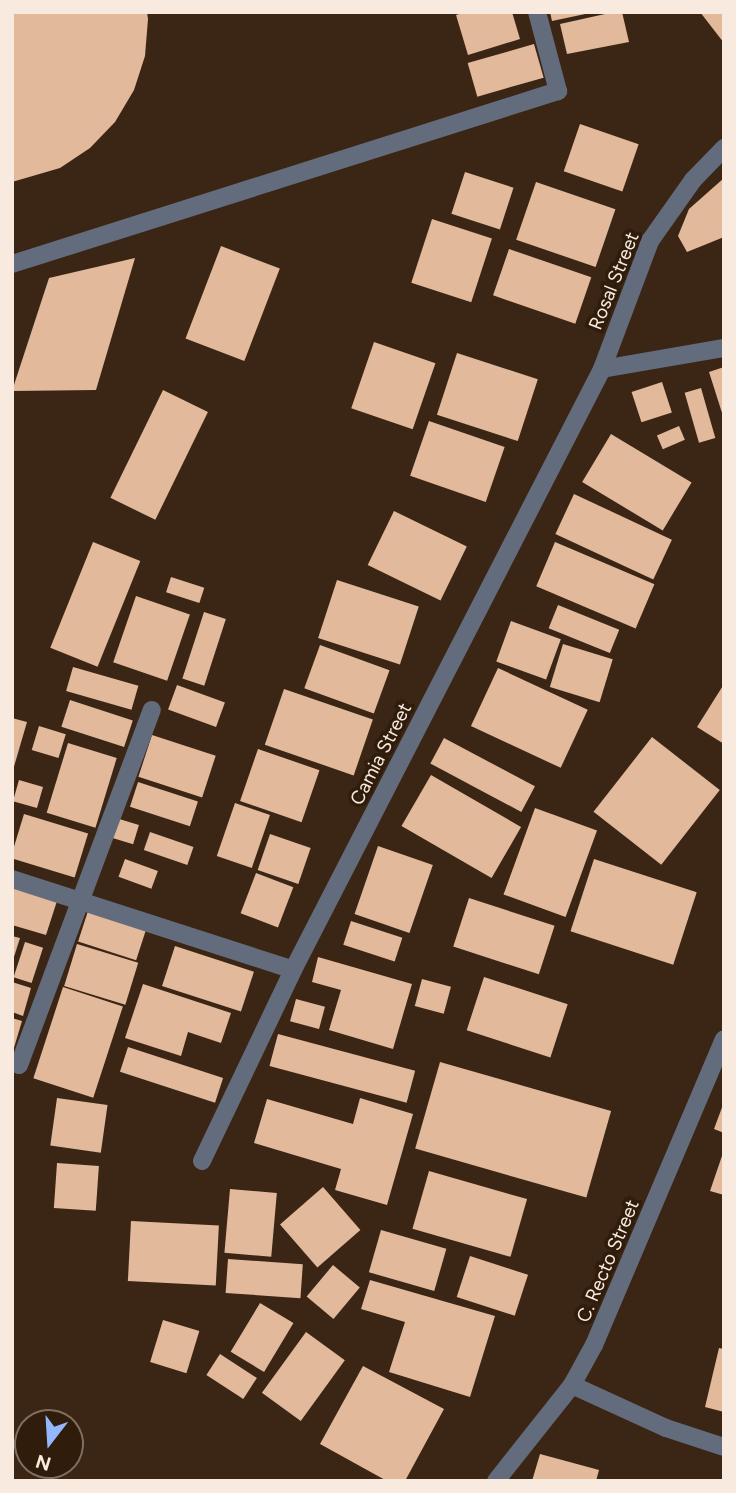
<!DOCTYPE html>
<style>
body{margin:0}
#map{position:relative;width:736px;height:1493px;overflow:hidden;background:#3b2615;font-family:Figtree,sans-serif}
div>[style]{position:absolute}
.building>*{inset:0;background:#e2b99a;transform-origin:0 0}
.lane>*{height:18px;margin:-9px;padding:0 9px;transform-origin:9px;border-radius:9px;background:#636c7d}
.street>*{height:18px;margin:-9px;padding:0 9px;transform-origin:9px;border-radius:9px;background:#636c7d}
span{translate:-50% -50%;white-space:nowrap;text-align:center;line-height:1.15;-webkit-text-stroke:7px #301c0b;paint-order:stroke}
.street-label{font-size:19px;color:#f8eadf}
.frame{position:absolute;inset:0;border:14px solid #f8eadf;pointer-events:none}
.north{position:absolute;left:14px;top:1409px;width:70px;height:70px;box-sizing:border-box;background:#301c0b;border:2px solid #806e60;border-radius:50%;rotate:197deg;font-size:19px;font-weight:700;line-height:28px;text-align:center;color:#f8eadf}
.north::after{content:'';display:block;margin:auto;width:24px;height:32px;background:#93b7fd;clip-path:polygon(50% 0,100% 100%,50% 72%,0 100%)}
</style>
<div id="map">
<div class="building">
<i style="clip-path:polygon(12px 12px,147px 12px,148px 19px,145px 56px,134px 90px,115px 122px,90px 148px,60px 168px,12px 182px)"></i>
<i style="clip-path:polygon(465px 12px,512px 12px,520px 39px,468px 55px,456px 15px)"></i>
<i style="clip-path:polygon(550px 12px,590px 12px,590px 13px,552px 21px)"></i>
<i style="clip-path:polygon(614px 12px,622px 12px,629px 42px,567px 54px,560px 24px)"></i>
<i style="clip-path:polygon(700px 12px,724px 12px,724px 43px)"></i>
<i style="left:534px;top:44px;width:35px;height:69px;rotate:74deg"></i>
<i style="left:580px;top:124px;width:62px;height:50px;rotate:19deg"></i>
<i style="left:465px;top:172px;width:51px;height:44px;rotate:18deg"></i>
<i style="clip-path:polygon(724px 178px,724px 237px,687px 252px,678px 236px,689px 209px)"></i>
<i style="left:536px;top:182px;width:84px;height:61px;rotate:19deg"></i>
<i style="left:432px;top:219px;width:63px;height:67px;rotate:18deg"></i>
<i style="left:221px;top:246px;width:63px;height:99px;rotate:21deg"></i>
<i style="left:509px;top:249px;width:87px;height:49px;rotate:19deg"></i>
<i style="clip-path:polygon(135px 258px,96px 390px,12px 391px,49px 278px)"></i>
<i style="left:374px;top:342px;width:65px;height:70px;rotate:19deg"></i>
<i style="left:457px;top:353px;width:85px;height:65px;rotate:18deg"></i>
<i style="clip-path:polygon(724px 367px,724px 416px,723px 416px,709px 372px)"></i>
<i style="left:662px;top:382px;width:32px;height:32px;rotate:72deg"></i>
<i style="left:701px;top:388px;width:52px;height:17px;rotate:74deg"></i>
<i style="left:163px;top:390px;width:50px;height:120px;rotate:26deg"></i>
<i style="left:429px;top:421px;width:80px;height:58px;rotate:19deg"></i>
<i style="left:679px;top:426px;width:15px;height:24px;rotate:67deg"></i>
<i style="left:611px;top:434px;width:94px;height:56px;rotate:31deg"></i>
<i style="left:574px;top:494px;width:108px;height:44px;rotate:25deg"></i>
<i style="left:394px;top:511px;width:81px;height:60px;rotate:26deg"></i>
<i style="left:93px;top:542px;width:51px;height:114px;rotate:22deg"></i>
<i style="left:555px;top:542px;width:108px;height:48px;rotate:23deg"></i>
<i style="left:171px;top:577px;width:35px;height:16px;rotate:18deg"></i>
<i style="left:337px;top:580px;width:86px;height:61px;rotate:18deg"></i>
<i style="left:136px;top:596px;width:57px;height:70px;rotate:19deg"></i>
<i style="left:558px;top:605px;width:66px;height:25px;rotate:22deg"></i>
<i style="left:204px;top:612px;width:23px;height:70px;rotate:18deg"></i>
<i style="left:511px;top:621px;width:53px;height:43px;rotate:20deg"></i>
<i style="left:563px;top:644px;width:52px;height:45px;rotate:17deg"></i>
<i style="left:320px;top:645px;width:74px;height:46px;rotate:20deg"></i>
<i style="left:73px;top:667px;width:68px;height:25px;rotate:16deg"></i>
<i style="left:498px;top:668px;width:99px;height:64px;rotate:25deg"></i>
<i style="clip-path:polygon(724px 684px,724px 744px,697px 727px)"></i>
<i style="left:177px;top:685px;width:51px;height:26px;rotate:20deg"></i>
<i style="left:284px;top:689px;width:94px;height:59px;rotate:19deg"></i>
<i style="left:70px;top:700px;width:66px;height:28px;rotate:18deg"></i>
<i style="clip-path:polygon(12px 718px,27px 722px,13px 770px,12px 770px)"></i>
<i style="left:39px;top:726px;width:28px;height:25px;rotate:17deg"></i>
<i style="left:152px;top:735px;width:67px;height:44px;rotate:18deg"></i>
<i style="left:652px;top:737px;width:86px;height:95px;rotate:38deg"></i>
<i style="left:444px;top:738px;width:103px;height:29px;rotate:28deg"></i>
<i style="left:68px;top:743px;width:51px;height:73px;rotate:17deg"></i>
<i style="left:258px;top:749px;width:65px;height:55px;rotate:19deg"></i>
<i style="left:431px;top:775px;width:104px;height:59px;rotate:30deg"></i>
<i style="left:19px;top:780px;width:25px;height:22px;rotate:16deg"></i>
<i style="left:138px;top:782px;width:63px;height:26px;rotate:18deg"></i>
<i style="left:235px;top:803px;width:37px;height:56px;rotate:19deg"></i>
<i style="left:535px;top:808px;width:66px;height:92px;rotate:20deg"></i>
<i style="left:24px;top:814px;width:67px;height:46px;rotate:17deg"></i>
<i style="left:116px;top:818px;width:24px;height:20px;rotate:17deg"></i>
<i style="left:150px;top:832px;width:46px;height:19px;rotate:19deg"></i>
<i style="left:270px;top:834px;width:43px;height:38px;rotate:19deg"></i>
<i style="left:378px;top:846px;width:58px;height:72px;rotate:19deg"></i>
<i style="left:125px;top:859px;width:35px;height:19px;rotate:20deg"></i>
<i style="left:594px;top:859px;width:108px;height:76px;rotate:18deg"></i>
<i style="left:256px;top:873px;width:40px;height:43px;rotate:21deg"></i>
<i style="clip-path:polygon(12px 887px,57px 901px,46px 935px,12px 925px)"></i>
<i style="left:469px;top:898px;width:90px;height:51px;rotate:18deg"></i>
<i style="left:88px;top:911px;width:61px;height:32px;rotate:18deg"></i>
<i style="left:351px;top:921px;width:54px;height:25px;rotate:18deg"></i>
<i style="clip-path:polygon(12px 936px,20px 938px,13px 960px,12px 960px)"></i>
<i style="left:25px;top:942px;width:19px;height:37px;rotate:18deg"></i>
<i style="left:77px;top:944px;width:64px;height:44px;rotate:17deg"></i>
<i style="left:175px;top:946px;width:83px;height:42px;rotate:18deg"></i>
<i style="clip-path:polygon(318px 957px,412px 984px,393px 1049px,329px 1030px,341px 990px,312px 982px)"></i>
<i style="left:484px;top:977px;width:88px;height:56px;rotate:18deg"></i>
<i style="left:422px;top:979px;width:30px;height:28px;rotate:15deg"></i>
<i style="clip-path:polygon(12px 982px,31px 988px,23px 1016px,12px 1012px)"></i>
<i style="clip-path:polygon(143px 984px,231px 1013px,221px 1043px,188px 1032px,181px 1056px,125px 1038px)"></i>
<i style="left:63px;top:987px;width:63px;height:96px;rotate:18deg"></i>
<i style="left:296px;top:999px;width:30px;height:23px;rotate:15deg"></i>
<i style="clip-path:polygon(12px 1018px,22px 1021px,13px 1051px,12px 1051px)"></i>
<i style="left:278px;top:1034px;width:142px;height:33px;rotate:15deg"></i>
<i style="left:128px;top:1047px;width:100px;height:26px;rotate:18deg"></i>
<i style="left:440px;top:1062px;width:178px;height:90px;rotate:16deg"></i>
<i style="left:57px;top:1098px;width:51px;height:48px;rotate:8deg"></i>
<i style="clip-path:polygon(360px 1098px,413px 1114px,387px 1205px,335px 1190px,341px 1169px,254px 1143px,267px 1099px,353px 1124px)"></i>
<i style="clip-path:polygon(724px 1102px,724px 1133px,714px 1129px)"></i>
<i style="clip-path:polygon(724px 1150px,724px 1195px,710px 1191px)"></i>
<i style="left:57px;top:1163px;width:42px;height:45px;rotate:4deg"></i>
<i style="left:429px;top:1171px;width:102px;height:60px;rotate:16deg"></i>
<i style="left:323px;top:1187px;width:57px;height:57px;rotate:49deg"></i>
<i style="left:230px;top:1189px;width:47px;height:64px;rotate:5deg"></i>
<i style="left:131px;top:1221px;width:88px;height:60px;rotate:3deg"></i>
<i style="left:381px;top:1230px;width:68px;height:44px;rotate:16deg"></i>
<i style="left:470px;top:1256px;width:61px;height:43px;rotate:18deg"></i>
<i style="left:228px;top:1259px;width:75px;height:34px;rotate:4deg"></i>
<i style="left:333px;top:1265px;width:35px;height:41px;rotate:40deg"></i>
<i style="clip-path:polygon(370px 1280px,495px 1316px,470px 1397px,389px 1372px,405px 1322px,361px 1309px)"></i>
<i style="left:260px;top:1303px;width:39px;height:57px;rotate:31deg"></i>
<i style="left:163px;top:1320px;width:38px;height:44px;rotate:17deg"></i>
<i style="left:306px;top:1332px;width:48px;height:75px;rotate:36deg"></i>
<i style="clip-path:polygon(719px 1348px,724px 1349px,724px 1412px,705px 1407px)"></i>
<i style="left:220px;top:1354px;width:44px;height:25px;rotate:33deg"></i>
<i style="clip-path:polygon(363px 1366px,444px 1409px,405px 1481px,387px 1481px,320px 1444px)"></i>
<i style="clip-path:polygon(540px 1454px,599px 1470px,596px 1481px,532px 1481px)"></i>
</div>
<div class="lane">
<i style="left:12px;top:264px;width:573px;rotate:-17.58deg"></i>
<i style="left:12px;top:879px;width:295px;rotate:17.9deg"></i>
<i style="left:19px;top:1065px;width:379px;rotate:-69.5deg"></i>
</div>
<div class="street">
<i style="left:537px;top:12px;width:82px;rotate:75.1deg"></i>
<i style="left:602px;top:369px;width:124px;rotate:-9.8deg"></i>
<i style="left:202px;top:1161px;width:212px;rotate:-64.5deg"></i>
<i style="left:293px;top:970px;width:676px;rotate:-62.79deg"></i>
<i style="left:602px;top:369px;width:137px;rotate:-69.4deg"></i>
<i style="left:650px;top:241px;width:75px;rotate:-54.8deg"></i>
<i style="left:693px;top:180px;width:45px;rotate:-45.9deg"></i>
<i style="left:572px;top:1385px;width:103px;rotate:24.6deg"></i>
<i style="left:666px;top:1428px;width:61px;rotate:18.1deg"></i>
<i style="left:496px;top:1481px;width:122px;rotate:-51.6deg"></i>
<i style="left:572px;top:1385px;width:46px;rotate:-61.2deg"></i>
<i style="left:594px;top:1345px;width:332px;rotate:-67deg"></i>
</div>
<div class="street-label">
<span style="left:614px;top:281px;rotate:-68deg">Rosal Street</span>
<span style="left:381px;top:754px;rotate:-63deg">Camia Street</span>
<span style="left:608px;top:1261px;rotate:-67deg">C. Recto Street</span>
</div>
<div class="frame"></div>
<div class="north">N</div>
</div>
